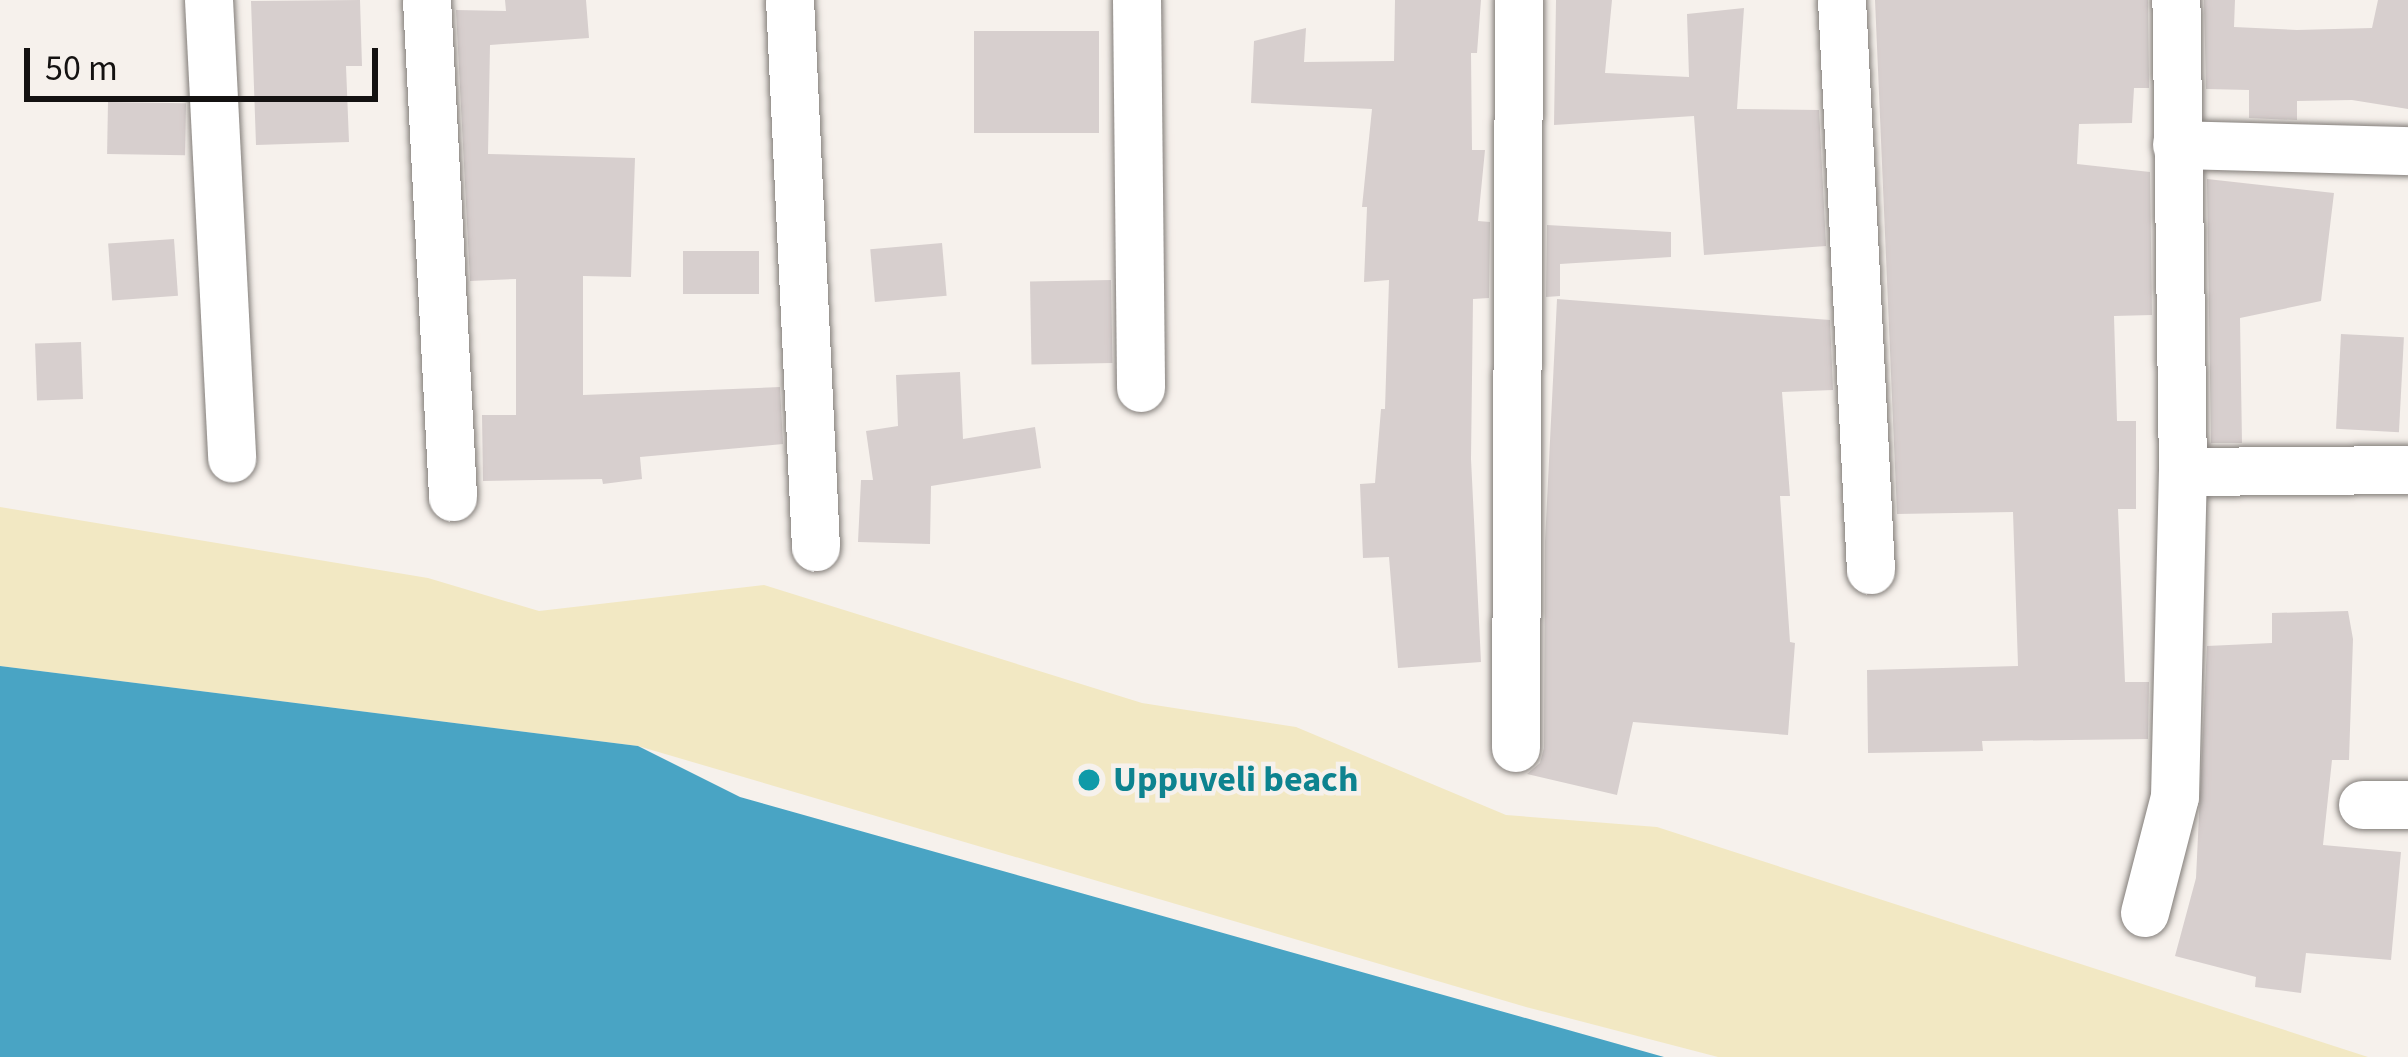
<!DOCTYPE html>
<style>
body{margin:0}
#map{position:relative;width:2408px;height:1057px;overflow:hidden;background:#f6f1ec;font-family:"Source Sans 3",sans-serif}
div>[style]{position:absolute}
.sand>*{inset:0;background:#f2e8c3}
.water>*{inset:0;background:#49a4c4}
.building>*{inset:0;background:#d7cfce;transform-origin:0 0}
.roads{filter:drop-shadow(0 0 3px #827d79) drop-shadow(0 0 3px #827d79)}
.minor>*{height:48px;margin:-24px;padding:0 24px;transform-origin:24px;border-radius:24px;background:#fff}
.dots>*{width:33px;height:33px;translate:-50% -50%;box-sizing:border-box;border:6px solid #f6f1ec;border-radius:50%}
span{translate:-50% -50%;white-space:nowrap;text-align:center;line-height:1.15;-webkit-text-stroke:9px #f6f1ec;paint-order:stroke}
.culture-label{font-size:36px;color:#0d838f;font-weight:700}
.left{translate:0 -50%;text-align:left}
.scale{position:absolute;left:24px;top:48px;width:354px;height:54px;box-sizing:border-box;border:6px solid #141211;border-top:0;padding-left:15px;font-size:36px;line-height:42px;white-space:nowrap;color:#141211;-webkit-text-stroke:9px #f6f1ec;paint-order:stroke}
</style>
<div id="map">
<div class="sand">
<i style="clip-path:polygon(0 507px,428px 578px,539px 611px,764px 585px,1142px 703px,1296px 727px,1506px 815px,1657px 827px,2368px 1057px,1718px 1057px,1526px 1007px,638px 746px,0 666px)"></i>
</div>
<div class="water">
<i style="clip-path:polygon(0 666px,638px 746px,740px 797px,1664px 1057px,0 1057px)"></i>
</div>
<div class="building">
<i style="clip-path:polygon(360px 0,362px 66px,346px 66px,349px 142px,256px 145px,251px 1px)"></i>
<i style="clip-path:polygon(505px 0,586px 0,589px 38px,490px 45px,488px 154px,635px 158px,631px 277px,583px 276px,583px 395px,780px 387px,783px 444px,640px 457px,642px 479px,603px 484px,602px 479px,483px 481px,482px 415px,516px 415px,516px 279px,470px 281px,456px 10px,506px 11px)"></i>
<i style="clip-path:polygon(1395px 0,1481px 0,1477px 53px,1471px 53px,1472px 150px,1485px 150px,1478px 221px,1490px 222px,1489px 298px,1473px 299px,1471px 459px,1481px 662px,1398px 668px,1389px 557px,1363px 558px,1360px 484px,1375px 483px,1381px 409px,1385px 409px,1389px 280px,1364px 282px,1367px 207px,1362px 207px,1372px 109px,1251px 103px,1254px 41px,1306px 28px,1304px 62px,1394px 61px)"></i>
<i style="clip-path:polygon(1556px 0,1612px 0,1605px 73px,1689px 77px,1687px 14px,1744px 8px,1737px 109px,1819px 110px,1826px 246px,1704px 255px,1694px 116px,1554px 125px)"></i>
<i style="clip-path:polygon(1875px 0,2148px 0,2149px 88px,2134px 88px,2132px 123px,2079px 124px,2077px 164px,2150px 172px,2152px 315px,2114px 316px,2117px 421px,2136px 421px,2136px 509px,2118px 509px,2125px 682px,2149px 682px,2148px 739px,1982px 741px,1983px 751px,1868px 753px,1867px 670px,2018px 666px,2013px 512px,1897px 514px)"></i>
<i style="clip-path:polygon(2204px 0,2235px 0,2234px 27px,2297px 30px,2372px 28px,2378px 0,2408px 0,2408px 109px,2352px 100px,2297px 101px,2297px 120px,2249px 118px,2249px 90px,2206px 89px)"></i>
<i style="left:974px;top:31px;width:125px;height:102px"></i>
<i style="left:108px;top:102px;width:78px;height:52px;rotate:1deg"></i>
<i style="clip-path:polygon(2207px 179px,2334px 193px,2321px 301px,2240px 318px,2242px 443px,2211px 443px)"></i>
<i style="clip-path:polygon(1547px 225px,1671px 232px,1671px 257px,1560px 264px,1560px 296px,1546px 297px)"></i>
<i style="left:174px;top:239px;width:57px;height:66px;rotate:86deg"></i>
<i style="left:942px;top:243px;width:53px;height:72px;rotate:85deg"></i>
<i style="left:683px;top:251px;width:76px;height:43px"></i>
<i style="left:1111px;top:280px;width:83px;height:81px;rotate:89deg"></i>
<i style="clip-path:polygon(1557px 299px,1830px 320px,1833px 390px,1782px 392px,1790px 496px,1780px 496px,1790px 642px,1795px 643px,1788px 735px,1633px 722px,1617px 795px,1527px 774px,1540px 763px,1544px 748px,1545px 542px)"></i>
<i style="left:2341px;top:334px;width:63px;height:95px;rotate:3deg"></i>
<i style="left:81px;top:342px;width:57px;height:46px;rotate:88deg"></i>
<i style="clip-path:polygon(960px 372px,963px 439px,1035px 427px,1041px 468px,931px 486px,930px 544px,858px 542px,861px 480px,873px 480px,866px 431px,898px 426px,896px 375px)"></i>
<i style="clip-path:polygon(2348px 611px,2353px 639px,2349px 760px,2332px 760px,2323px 845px,2401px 852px,2391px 960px,2306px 953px,2301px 993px,2255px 987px,2256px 977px,2175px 956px,2196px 878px,2207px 646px,2272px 643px,2272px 613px)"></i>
</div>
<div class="roads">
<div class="minor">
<i style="left:209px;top:0;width:459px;rotate:87.1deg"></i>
<i style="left:427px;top:0;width:498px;rotate:87deg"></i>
<i style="left:790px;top:0;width:548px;rotate:87.28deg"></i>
<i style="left:1137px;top:0;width:388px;rotate:89.4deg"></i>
<i style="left:1842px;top:0;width:571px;rotate:87.09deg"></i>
<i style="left:2177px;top:145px;width:231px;rotate:1.5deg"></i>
<i style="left:2183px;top:472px;width:225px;rotate:-0.5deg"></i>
<i style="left:1516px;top:748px;width:748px;rotate:-89.77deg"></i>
<i style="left:2363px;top:805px;width:45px"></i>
<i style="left:2145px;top:913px;width:120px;rotate:-75.5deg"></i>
<i style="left:2175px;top:797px;width:325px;rotate:-88.6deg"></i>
<i style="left:2183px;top:472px;width:472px;rotate:-90.8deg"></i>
</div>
</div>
<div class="dots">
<i style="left:1089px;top:780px;background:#0f9aa8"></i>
</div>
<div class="culture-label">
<span class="left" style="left:1113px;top:780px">Uppuveli beach</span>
</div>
<div class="scale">50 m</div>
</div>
